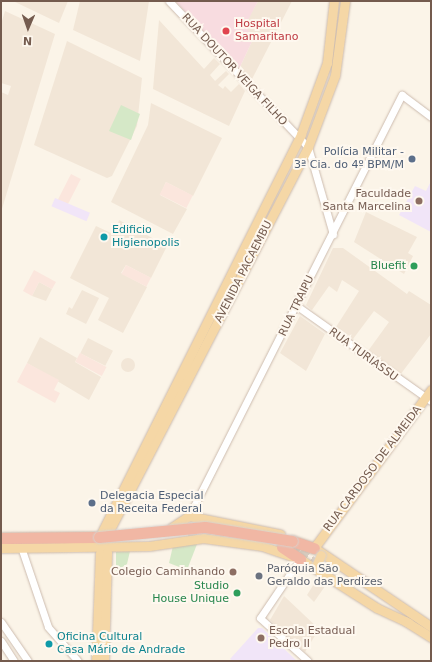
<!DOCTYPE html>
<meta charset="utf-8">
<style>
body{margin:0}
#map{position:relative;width:432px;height:662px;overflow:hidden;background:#fbf4e8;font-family:"DejaVu Sans",sans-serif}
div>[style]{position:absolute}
.residential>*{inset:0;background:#f2e6d7;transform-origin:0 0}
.round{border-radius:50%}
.commercial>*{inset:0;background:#fbe6dd;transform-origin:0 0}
.education>*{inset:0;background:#f1e5f8;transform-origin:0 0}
.medical>*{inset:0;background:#f8dce0}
.green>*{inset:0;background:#d5e8c7}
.major-tunnel>*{height:9px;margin-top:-4.5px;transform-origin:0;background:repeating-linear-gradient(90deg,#d9cec2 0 9px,transparent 0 13.5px)}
.roads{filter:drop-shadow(0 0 1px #cdbcaf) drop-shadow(0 0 1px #cdbcaf)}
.minor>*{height:7px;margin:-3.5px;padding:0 3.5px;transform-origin:3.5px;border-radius:3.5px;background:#fff}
.major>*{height:9px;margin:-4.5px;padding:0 4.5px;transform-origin:4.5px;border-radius:4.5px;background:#f5d7a6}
.highway>*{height:11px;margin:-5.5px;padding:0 5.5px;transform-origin:5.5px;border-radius:5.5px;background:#f1b7a4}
.bridges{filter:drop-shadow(0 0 1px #d8d1cd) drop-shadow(0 0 1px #d8d1cd)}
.major-bridge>*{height:9px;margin:-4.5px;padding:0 4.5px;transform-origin:4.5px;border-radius:4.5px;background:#f5d7a6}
.highway-bridge>*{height:11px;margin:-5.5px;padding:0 5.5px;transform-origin:5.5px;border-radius:5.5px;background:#f1b7a4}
.dots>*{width:11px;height:11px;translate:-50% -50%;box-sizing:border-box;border:2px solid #fef8ef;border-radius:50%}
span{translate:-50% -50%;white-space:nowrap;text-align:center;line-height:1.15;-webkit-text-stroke:4px #fef8ef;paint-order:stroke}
.health-label{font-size:11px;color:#be3a42}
.left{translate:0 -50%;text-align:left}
.street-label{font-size:11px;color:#745b4e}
.service-label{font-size:11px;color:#4e5e75}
.right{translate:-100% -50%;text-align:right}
.education-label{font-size:11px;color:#785e54}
.culture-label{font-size:11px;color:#0d838f}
.leisure-label{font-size:11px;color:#27864d}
.worship-label{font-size:11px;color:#5b616d}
.frame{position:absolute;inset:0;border:2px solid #745b4e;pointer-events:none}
.north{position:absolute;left:8px;top:8px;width:40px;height:40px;-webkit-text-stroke:3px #fef8ef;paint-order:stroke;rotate:182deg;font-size:11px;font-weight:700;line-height:16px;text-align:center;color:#745b4e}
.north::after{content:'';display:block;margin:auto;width:14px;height:18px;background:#745b4e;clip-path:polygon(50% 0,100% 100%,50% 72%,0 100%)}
</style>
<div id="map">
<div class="residential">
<i style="clip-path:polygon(13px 1px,68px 1px,59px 23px)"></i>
<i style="clip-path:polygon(80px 1px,149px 1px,140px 61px,73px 30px)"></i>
<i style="clip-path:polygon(258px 1px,292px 1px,251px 81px,239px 69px,254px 37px,244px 26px)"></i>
<i style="clip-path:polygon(5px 11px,55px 34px,1px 212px,1px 92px,8px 95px,11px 86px,1px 83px,1px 24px)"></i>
<i style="clip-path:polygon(159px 20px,204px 69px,214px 58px,220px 64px,210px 75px,215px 81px,226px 71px,229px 74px,218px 85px,223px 89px,225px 86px,231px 92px,239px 84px,245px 91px,229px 126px,153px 89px)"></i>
<i style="clip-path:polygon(67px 41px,142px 78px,137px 126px,112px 176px,107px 178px,34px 145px)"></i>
<i style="clip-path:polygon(151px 103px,222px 138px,193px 196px,166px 182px,160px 195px,187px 209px,173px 234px,111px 202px,148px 125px)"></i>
<i style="clip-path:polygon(366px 212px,417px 237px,408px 253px,413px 256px,404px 274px,354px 242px)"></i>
<i style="clip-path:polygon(119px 220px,167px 246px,151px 278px,126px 265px,121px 273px,147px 287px,123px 333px,98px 320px,109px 298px,70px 278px,96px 226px,115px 235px)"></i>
<i style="clip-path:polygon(333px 248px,343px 248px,407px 294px,409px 291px,431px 305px,431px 334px,400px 375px,368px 351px,389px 322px,374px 311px,353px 339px,336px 327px,359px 291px,342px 280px,337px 292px,329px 286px,312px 310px,306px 305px)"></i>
<i style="clip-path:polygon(39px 282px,52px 289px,46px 301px,32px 296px)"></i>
<i style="clip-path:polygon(82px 290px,99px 298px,86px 324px,66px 314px,69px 307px,72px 309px)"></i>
<i style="clip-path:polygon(300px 316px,325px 334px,306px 371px,280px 353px)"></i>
<i style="clip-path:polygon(40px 337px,77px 358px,75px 362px,101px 377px,89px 400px,27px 363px)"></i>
<i style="left:88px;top:338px;width:28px;height:17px;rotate:27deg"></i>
<i class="round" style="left:121px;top:358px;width:14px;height:14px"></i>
<i style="clip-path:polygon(319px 576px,328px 582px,314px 602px,307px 595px)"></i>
<i style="clip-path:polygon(284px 596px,319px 629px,305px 652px,270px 620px)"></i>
</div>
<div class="commercial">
<i style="left:71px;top:174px;width:11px;height:29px;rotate:27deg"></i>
<i style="left:166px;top:182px;width:30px;height:14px;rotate:27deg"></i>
<i style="left:126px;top:265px;width:28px;height:10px;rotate:27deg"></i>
<i style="clip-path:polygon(34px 270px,56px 282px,52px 289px,39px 282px,32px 296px,23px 291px)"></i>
<i style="left:80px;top:353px;width:30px;height:10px;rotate:28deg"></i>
<i style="clip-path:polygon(27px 363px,59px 380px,54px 390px,60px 393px,55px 403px,17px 382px)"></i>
</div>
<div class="education">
<i style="clip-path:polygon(431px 181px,431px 232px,399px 215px,415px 186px,426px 191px)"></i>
<i style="left:55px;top:198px;width:38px;height:9px;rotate:23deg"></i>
<i style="clip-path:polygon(258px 628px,262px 628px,297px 661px,233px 661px,230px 659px)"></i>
</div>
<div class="medical">
<i style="clip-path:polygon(175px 1px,258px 1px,245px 26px,254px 37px,239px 69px)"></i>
</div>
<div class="green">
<i style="clip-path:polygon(121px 105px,140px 114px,131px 140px,109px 131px)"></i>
<i style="clip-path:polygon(199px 539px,187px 570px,169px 563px,173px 546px)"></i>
<i style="clip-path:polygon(130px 551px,127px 564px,116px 571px,116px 552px)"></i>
</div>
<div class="major-tunnel">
<i style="left:188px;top:535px;width:47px;rotate:2.4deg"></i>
<i style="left:283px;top:544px;width:18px;rotate:22deg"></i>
<i style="left:300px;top:551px;width:24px;rotate:38deg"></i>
</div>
<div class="roads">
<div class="minor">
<i style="left:169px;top:1px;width:202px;rotate:46.4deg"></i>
<i style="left:308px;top:147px;width:91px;rotate:74deg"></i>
<i style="left:297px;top:306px;width:164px;rotate:35.3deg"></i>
<i style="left:189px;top:516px;width:472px;rotate:-63.2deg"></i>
<i style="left:402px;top:95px;width:36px;rotate:37deg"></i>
<i style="left:22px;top:550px;width:81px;rotate:71.3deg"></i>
<i style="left:48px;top:627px;width:45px;rotate:48.6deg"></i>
<i style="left:300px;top:559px;width:71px;rotate:124.1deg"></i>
<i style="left:260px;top:618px;width:64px;rotate:41.9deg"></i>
<i style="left:1px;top:622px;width:47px;rotate:55.3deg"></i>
<i style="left:1px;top:641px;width:24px;rotate:57deg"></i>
</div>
<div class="major">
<i style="left:171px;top:528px;width:22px;rotate:-34deg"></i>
<i style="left:189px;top:516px;width:93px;rotate:11.2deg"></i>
<i style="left:109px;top:531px;width:433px;rotate:-62.6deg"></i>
<i style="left:308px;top:147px;width:77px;rotate:-69.4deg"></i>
<i style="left:335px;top:75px;width:75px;rotate:-82.3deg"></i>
<i style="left:102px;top:532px;width:445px;rotate:-63.4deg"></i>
<i style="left:301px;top:134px;width:76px;rotate:-69.9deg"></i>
<i style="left:327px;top:63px;width:62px;rotate:-83.6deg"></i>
<i style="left:1px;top:548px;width:148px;rotate:-0.8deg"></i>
<i style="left:149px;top:546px;width:55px;rotate:-8.4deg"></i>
<i style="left:203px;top:538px;width:60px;rotate:7.7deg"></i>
<i style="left:262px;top:546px;width:40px;rotate:18.9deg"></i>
<i style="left:300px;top:559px;width:91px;rotate:32.5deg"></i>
<i style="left:377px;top:608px;width:35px;rotate:25deg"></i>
<i style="left:314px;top:548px;width:197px;rotate:-53.5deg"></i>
<i style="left:316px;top:549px;width:138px;rotate:34deg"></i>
<i style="left:405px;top:621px;width:31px;rotate:32deg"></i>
<i style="left:96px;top:661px;width:108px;rotate:-87.9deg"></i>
<i style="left:104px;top:661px;width:109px;rotate:-88.4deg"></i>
</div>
<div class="highway">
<i style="left:1px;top:538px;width:98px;rotate:-0.6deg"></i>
<i style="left:292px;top:541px;width:23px;rotate:18deg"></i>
<i style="left:282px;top:547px;width:22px;rotate:34deg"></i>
</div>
</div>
<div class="bridges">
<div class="major-bridge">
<i style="left:316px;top:566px;width:12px;rotate:-66deg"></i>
</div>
<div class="highway-bridge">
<i style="left:99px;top:537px;width:106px;rotate:-5.4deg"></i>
<i style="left:205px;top:527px;width:88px;rotate:9.1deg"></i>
</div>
</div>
<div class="dots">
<i style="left:226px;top:31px;background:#e0444e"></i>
<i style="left:412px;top:159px;background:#5c6f8a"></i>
<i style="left:419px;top:201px;background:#8d6e63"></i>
<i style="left:104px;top:237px;background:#0f9aa8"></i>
<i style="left:414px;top:266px;background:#2e9e5b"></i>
<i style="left:92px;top:503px;background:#5c6f8a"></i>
<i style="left:233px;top:572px;background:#8d6e63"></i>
<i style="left:259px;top:576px;background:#6b7280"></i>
<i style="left:237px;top:593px;background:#2e9e5b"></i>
<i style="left:261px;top:638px;background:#8d6e63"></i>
<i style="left:49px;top:644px;background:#0f9aa8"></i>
</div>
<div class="health-label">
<span class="left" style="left:235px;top:31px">Hospital<br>Samaritano</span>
</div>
<div class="street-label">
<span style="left:234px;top:70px;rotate:47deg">RUA DOUTOR VEIGA FILHO</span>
<span style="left:244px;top:272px;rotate:-63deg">AVENIDA PACAEMBU</span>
<span style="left:297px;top:306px;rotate:-64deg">RUA TRAIPU</span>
<span style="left:363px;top:355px;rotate:36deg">RUA TURIASSU</span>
<span style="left:373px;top:469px;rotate:-53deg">RUA CARDOSO DE ALMEIDA</span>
</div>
<div class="service-label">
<span class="right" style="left:404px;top:159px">Polícia Militar -<br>3ª Cia. do 4º BPM/M</span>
<span class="left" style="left:100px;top:503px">Delegacia Especial<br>da Receita Federal</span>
</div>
<div class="education-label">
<span class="right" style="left:411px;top:201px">Faculdade<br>Santa Marcelina</span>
<span class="right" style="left:225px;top:572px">Colegio Caminhando</span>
<span class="left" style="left:269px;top:638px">Escola Estadual<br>Pedro II</span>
</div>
<div class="culture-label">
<span class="left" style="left:112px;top:237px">Edificio<br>Higienopolis</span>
<span class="left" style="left:57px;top:644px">Oficina Cultural<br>Casa Mário de Andrade</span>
</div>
<div class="leisure-label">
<span class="right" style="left:406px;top:266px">Bluefit</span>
<span class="right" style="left:229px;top:593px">Studio<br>House Unique</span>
</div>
<div class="worship-label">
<span class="left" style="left:267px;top:576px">Paróquia São<br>Geraldo das Perdizes</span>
</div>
<div class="frame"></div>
<div class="north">N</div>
</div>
